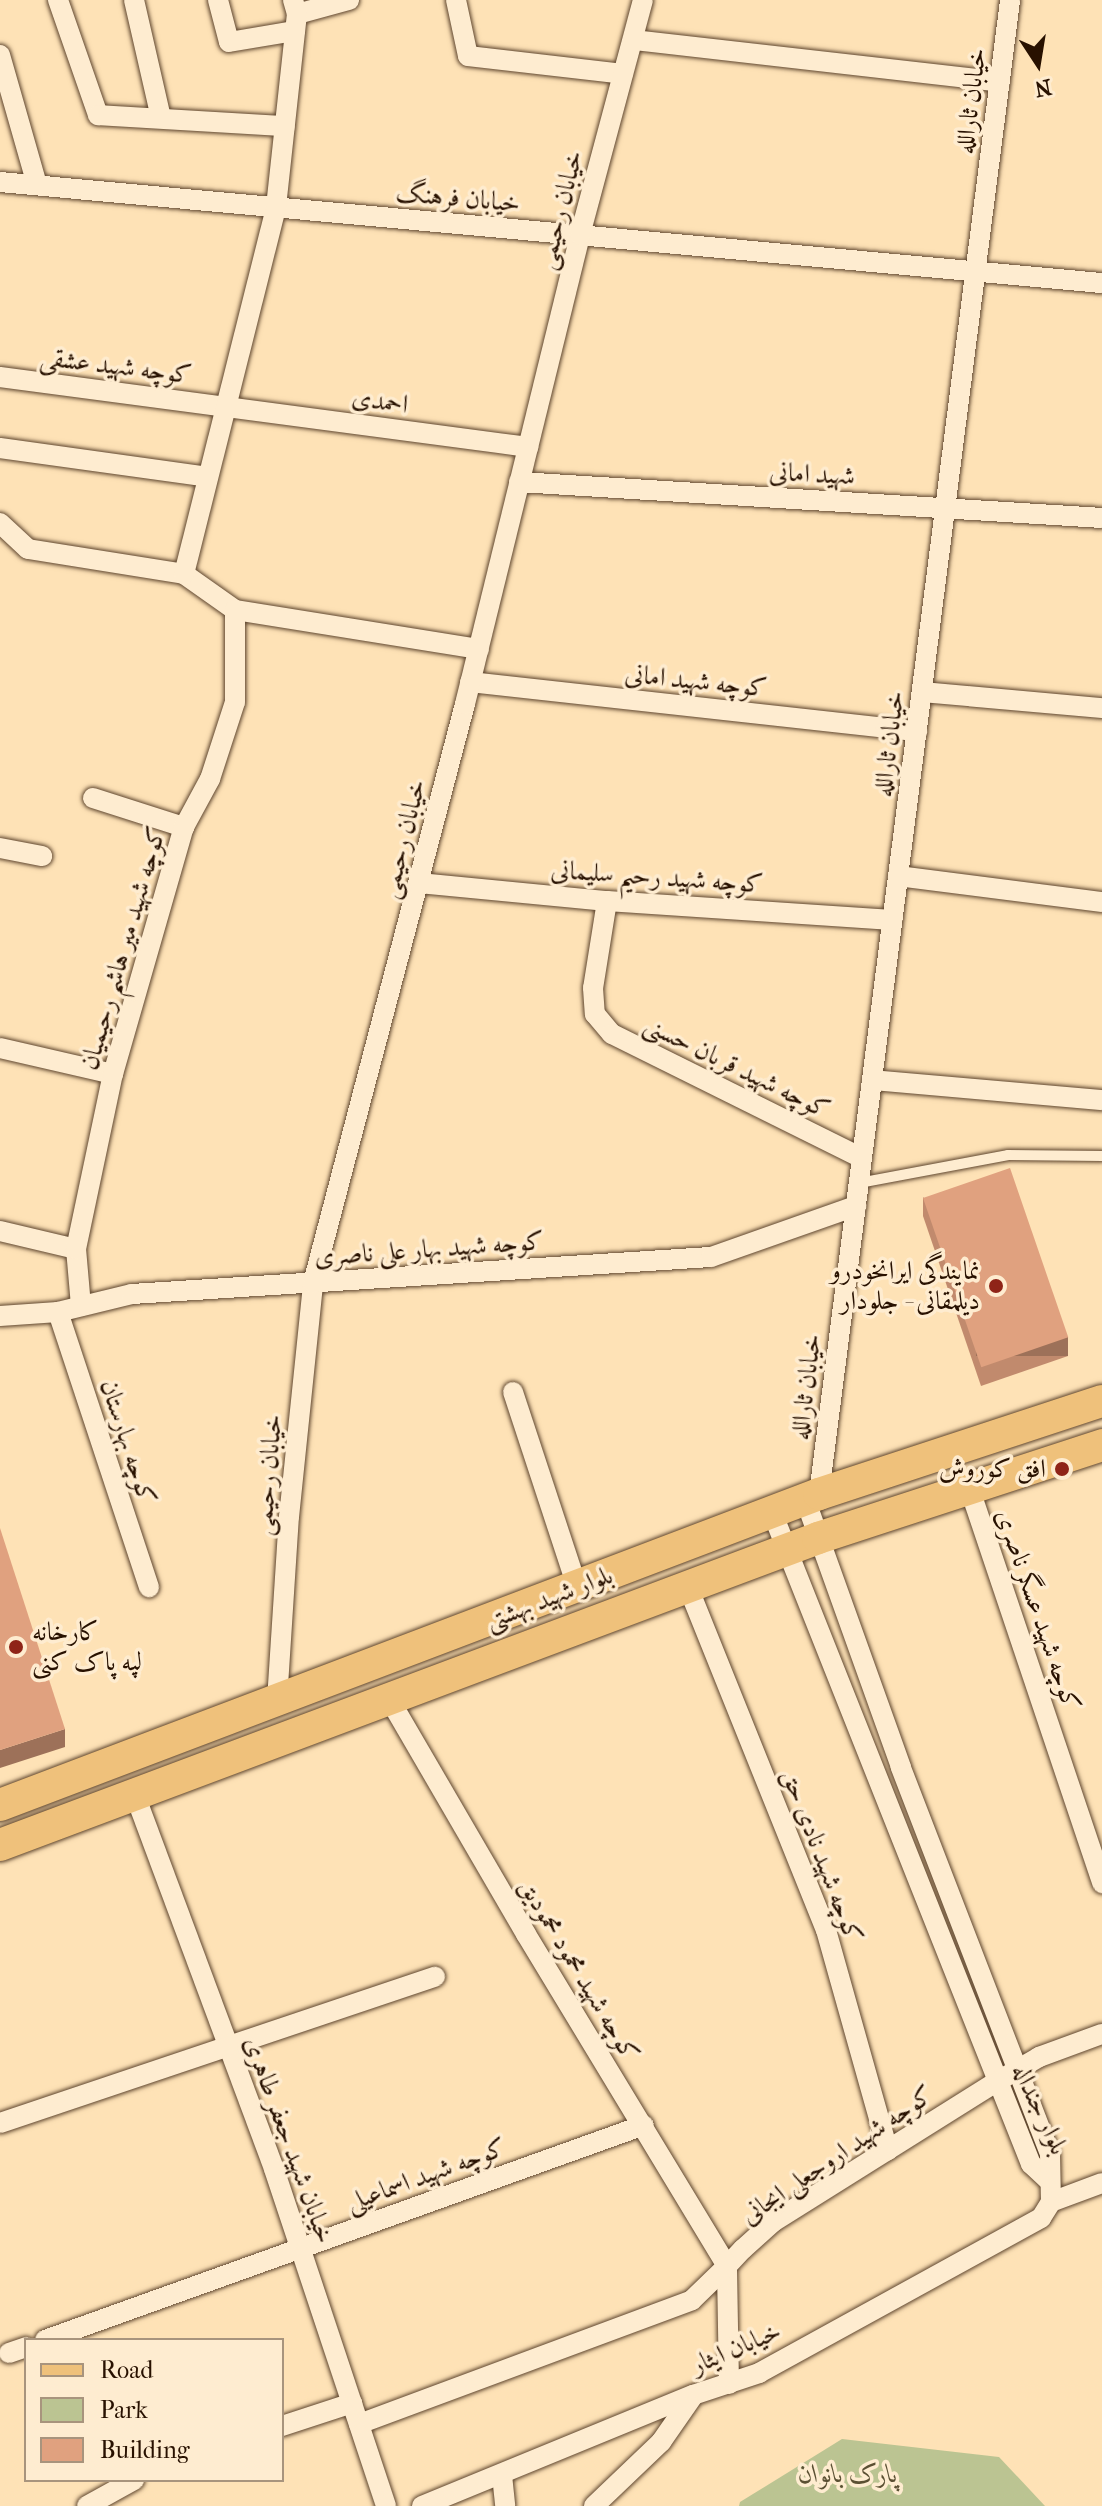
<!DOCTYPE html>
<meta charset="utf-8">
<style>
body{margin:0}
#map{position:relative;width:1102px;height:2506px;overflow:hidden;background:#fee2b6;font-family:"IM FELL French Canon",Amiri,serif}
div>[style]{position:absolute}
.green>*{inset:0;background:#bbc492}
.roads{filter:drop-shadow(0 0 2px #5e452e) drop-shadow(0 0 2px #5e452e)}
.lane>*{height:10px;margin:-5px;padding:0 5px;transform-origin:5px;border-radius:5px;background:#feecd0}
.street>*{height:20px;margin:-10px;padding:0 10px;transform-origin:10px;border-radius:10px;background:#feecd0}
.primary>*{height:32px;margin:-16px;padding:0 16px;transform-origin:16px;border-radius:16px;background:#efc17b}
.wall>*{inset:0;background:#c18a6d}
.shaded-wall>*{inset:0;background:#9d7159;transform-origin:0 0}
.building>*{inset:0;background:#e0a17f;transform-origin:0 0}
.dots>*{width:22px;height:22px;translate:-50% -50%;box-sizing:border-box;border:4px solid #feecd0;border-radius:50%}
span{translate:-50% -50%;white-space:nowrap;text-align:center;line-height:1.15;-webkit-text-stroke:7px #feecd0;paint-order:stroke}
.street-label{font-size:26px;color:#281100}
.poi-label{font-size:26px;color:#281100}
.right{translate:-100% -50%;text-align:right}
.left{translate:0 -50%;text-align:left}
.park-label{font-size:26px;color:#5b5033;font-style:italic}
.legend{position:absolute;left:24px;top:2338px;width:260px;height:144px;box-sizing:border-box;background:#feecd0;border:2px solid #a8947d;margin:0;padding:10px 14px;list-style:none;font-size:24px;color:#281100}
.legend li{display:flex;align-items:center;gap:16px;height:40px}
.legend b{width:40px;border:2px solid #a8947d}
.north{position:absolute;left:998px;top:24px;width:80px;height:80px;-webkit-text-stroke:6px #feecd0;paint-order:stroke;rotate:168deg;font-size:22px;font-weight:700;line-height:32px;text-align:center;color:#281100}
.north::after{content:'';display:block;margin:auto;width:28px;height:36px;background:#281100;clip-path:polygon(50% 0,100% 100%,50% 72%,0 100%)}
</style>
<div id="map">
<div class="green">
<i style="clip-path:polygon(842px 2439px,999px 2457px,1045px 2506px,739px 2506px,740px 2502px)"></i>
</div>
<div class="roads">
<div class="lane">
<i style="left:859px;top:1183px;width:152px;rotate:-10.6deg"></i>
<i style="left:1008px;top:1155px;width:94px;rotate:0.6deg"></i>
</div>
<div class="street">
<i style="left:58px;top:0;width:122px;rotate:70.8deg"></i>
<i style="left:98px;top:115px;width:187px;rotate:3.4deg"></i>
<i style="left:134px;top:0;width:121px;rotate:77.1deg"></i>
<i style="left:218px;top:0;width:43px;rotate:75.3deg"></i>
<i style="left:229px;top:42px;width:67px;rotate:-9.5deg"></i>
<i style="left:456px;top:0;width:57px;rotate:77.9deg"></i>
<i style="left:468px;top:56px;width:156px;rotate:6.6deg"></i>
<i style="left:297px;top:14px;width:54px;rotate:-15.1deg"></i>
<i style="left:634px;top:40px;width:368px;rotate:6.5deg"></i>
<i style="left:0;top:55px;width:135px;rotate:74.1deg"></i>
<i style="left:0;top:182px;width:1107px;rotate:5.24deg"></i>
<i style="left:0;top:377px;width:533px;rotate:7.55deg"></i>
<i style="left:0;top:448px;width:210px;rotate:7.9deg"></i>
<i style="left:519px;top:482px;width:584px;rotate:3.53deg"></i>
<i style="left:0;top:523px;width:38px;rotate:43deg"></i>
<i style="left:28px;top:549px;width:158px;rotate:9.1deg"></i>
<i style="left:184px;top:574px;width:62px;rotate:35.2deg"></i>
<i style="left:235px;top:610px;width:247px;rotate:9.1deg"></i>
<i style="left:184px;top:574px;width:378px;rotate:-75.9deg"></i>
<i style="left:276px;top:207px;width:194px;rotate:-83.8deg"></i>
<i style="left:297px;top:14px;width:15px;rotate:-106deg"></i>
<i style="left:470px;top:682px;width:450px;rotate:6.3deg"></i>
<i style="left:922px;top:692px;width:181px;rotate:5.1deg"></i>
<i style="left:93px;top:798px;width:96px;rotate:17.7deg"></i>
<i style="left:0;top:848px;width:43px;rotate:10.8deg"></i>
<i style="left:898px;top:876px;width:206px;rotate:7.3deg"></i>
<i style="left:419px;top:883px;width:189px;rotate:5.5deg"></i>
<i style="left:607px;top:901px;width:286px;rotate:3.8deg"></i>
<i style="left:607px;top:901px;width:88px;rotate:99.1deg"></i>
<i style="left:593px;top:988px;width:26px;rotate:86deg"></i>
<i style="left:595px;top:1014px;width:26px;rotate:50deg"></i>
<i style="left:612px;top:1034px;width:279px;rotate:26.4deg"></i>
<i style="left:0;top:1048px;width:116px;rotate:13deg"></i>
<i style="left:872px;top:1080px;width:231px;rotate:5deg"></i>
<i style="left:0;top:1231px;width:78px;rotate:13.3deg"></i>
<i style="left:81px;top:1306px;width:57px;rotate:-95deg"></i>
<i style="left:76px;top:1249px;width:179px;rotate:-78.1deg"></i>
<i style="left:113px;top:1074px;width:257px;rotate:-74deg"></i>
<i style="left:184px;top:827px;width:55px;rotate:-61.6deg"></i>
<i style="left:210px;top:779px;width:81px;rotate:-72deg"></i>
<i style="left:235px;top:702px;width:92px;rotate:-90deg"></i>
<i style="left:58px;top:1312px;width:290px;rotate:71.7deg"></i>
<i style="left:0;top:1316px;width:58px;rotate:-3.9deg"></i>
<i style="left:58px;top:1312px;width:76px;rotate:-13.7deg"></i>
<i style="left:132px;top:1294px;width:580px;rotate:-3.66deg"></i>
<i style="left:711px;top:1257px;width:154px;rotate:-19.4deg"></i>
<i style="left:513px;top:1392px;width:205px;rotate:71.8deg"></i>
<i style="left:970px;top:1490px;width:415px;rotate:71.4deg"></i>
<i style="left:819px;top:1494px;width:1506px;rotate:-82.71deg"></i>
<i style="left:772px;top:1512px;width:702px;rotate:68.34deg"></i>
<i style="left:1031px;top:2164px;width:26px;rotate:43deg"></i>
<i style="left:688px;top:1587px;width:370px;rotate:68.1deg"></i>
<i style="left:826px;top:1930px;width:229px;rotate:74.3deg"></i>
<i style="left:277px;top:1701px;width:184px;rotate:-86.3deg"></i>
<i style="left:289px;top:1517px;width:235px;rotate:-84.1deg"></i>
<i style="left:313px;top:1283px;width:599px;rotate:-75.29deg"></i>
<i style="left:465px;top:704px;width:483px;rotate:-76.2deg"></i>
<i style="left:580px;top:235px;width:243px;rotate:-75deg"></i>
<i style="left:135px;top:1795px;width:399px;rotate:69.6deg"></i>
<i style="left:274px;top:2169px;width:355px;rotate:71.6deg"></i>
<i style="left:0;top:2123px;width:459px;rotate:-18.6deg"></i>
<i style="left:1051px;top:2202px;width:54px;rotate:-20.4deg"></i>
<i style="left:45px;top:2340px;width:636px;rotate:-19.74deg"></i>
<i style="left:9px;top:2353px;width:18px;rotate:-19deg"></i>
<i style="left:729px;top:2384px;width:118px;rotate:-91deg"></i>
<i style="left:727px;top:2266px;width:23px;rotate:-47deg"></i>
<i style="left:743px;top:2249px;width:40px;rotate:-42deg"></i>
<i style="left:773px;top:2222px;width:266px;rotate:-32.1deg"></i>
<i style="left:998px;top:2081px;width:48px;rotate:-30.3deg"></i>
<i style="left:1039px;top:2057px;width:67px;rotate:-20.1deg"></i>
<i style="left:359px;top:2424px;width:355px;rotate:-20.4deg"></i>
<i style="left:692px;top:2300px;width:49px;rotate:-44.2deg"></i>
<i style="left:727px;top:2266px;width:388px;rotate:-121.2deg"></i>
<i style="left:526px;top:1934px;width:272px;rotate:-120.2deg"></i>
<i style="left:282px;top:2426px;width:74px;rotate:-18.2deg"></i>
<i style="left:502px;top:2475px;width:31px;rotate:84deg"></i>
<i style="left:87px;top:2506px;width:54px;rotate:-29deg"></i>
<i style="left:422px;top:2506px;width:293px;rotate:-22.3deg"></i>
<i style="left:693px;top:2395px;width:70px;rotate:-18.4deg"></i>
<i style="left:759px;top:2373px;width:322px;rotate:-28.8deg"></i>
<i style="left:1041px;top:2218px;width:19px;rotate:-58deg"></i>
<i style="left:1051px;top:2202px;width:48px;rotate:-91.2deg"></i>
<i style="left:1050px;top:2154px;width:415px;rotate:-111.1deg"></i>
<i style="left:901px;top:1767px;width:285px;rotate:-109.7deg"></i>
<i style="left:594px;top:2506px;width:93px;rotate:-43.7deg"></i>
<i style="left:661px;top:2442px;width:56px;rotate:-55.2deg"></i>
</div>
<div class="primary">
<i style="left:0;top:1805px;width:876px;rotate:-20.79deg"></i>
<i style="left:819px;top:1494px;width:298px;rotate:-18.2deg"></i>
<i style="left:0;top:1845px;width:874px;rotate:-20.57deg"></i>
<i style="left:818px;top:1538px;width:299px;rotate:-18.1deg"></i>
</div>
</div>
<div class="wall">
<i style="clip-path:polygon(923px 1197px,1068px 1356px,981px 1386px,923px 1216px)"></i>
</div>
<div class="shaded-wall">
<i style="left:1068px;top:1337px;width:19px;height:92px;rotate:90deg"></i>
<i style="clip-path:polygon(65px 1729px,65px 1747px,0 1768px,0 1750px)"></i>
</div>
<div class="building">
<i style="left:1010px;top:1168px;width:179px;height:92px;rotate:71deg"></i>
<i style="clip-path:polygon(0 1528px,65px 1729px,0 1750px)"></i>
</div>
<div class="dots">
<i style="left:996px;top:1286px;background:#8f2418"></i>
<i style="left:1062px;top:1469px;background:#8f2418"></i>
<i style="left:16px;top:1647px;background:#8f2418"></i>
</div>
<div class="street-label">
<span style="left:971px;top:101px;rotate:-83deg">خیابان ثارالله</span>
<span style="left:458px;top:198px;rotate:5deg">خیابان فرهنگ</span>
<span style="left:560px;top:210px;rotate:-76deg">خیابان رحیمی</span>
<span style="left:116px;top:366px;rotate:7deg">کوچه شهید عشقی</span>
<span style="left:380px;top:401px;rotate:8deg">احمدی</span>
<span style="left:812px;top:474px;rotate:3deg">شهید امانی</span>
<span style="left:696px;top:681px;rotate:6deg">کوچه شهید امانی</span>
<span style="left:889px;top:744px;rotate:-83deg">خیابان ثارالله</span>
<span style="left:403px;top:839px;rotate:-76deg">خیابان رحیمی</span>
<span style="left:657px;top:877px;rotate:4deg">کوچه شهید رحیم سلیمانی</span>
<span style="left:123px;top:948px;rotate:-74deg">کوچه شهید میر هاشم رحیمیان</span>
<span style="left:737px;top:1067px;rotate:26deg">کوچه شهید قربان حسنی</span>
<span style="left:429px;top:1249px;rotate:-4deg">کوچه شهید بهار علی ناصری</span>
<span style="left:806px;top:1387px;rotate:-83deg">خیابان ثارالله</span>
<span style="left:128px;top:1442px;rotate:72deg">کوچه بهارستان</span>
<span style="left:268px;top:1475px;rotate:-85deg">خیابان رحیمی</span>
<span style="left:549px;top:1598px;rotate:-21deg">بلوار شهید بهشتی</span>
<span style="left:1038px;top:1610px;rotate:71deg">کوچه شهید عسگر ناصری</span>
<span style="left:822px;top:1856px;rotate:69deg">کوچه شهید نادی حق</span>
<span style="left:579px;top:1970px;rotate:59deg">کوچه شهید محمود محمودیق</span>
<span style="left:1040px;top:2109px;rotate:65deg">بلوار جنداله</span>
<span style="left:289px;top:2140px;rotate:70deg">خیابان شهید جعفر طاهری</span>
<span style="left:837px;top:2155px;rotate:-34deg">کوچه شهید اروجعلی ایجانی</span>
<span style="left:426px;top:2175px;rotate:-20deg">کوچه شهید اسماعیلی</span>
<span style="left:736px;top:2348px;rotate:-23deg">خیابان ایثار</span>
</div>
<div class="poi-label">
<span class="right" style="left:980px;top:1286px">نمایندگی ایرانخودرو<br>دیلمقانی - جلودار</span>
<span class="right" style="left:1046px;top:1469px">افق کوروش</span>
<span class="left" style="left:32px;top:1647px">کارخانه<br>لپه پاک کنی</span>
</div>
<div class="park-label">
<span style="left:848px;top:2474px">پارک بانوان</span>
</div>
<ul class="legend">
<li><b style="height:10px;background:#efc17b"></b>Road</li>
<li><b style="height:22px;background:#bbc492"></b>Park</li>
<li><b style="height:22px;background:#e0a17f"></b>Building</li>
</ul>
<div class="north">N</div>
</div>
